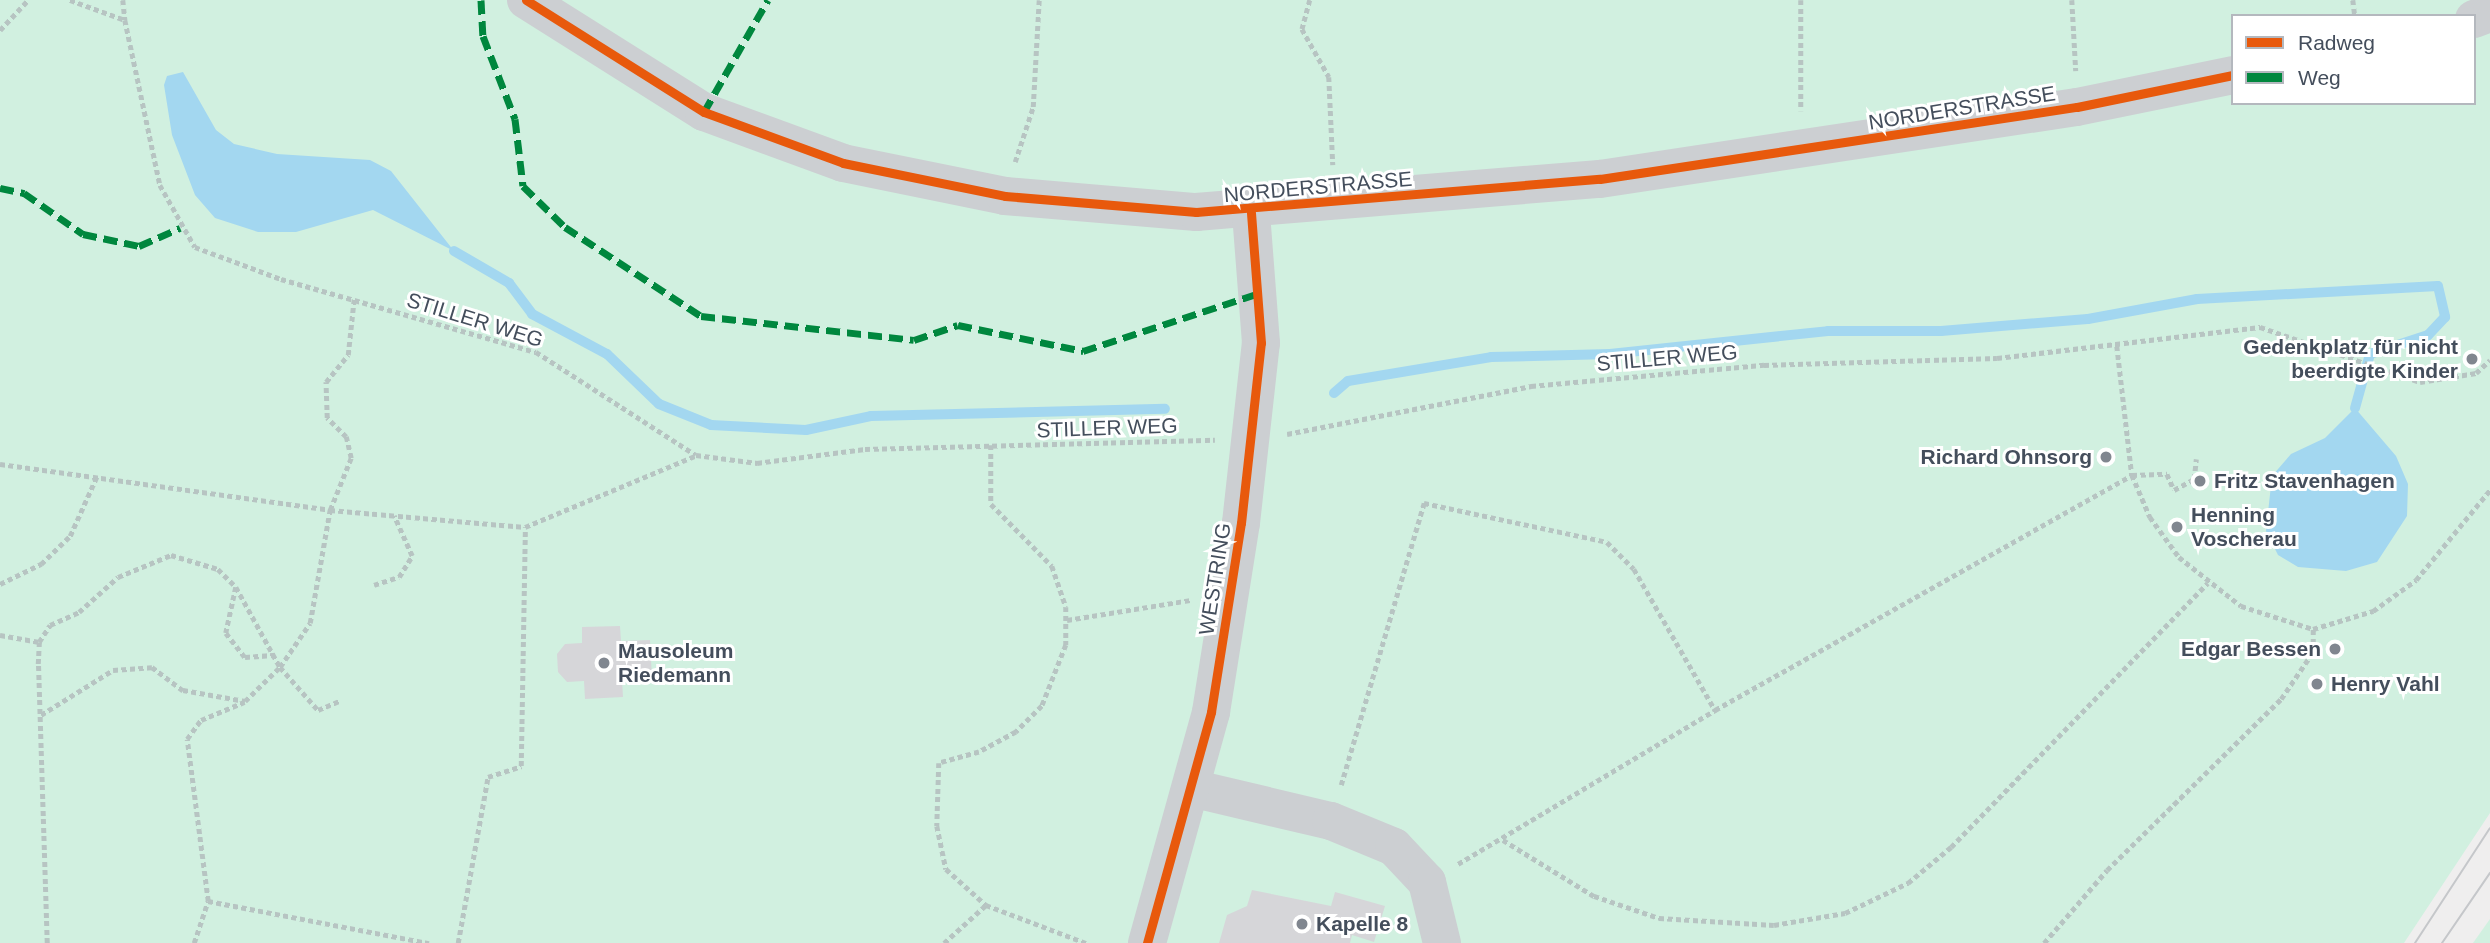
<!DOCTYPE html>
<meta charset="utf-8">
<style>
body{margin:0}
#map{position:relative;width:2490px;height:943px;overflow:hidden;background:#efeeee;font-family:Arial,sans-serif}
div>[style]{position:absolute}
.green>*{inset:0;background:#d1f0e0}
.water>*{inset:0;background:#a3d7f0}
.stream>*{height:10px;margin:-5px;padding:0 5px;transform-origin:5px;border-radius:5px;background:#a3d7f0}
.building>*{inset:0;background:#d6d6d9}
.path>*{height:4.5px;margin-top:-2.25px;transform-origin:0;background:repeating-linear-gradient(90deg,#b7c4c2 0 5px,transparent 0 8.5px)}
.street>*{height:38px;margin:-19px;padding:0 19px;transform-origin:19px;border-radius:19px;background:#cccfd2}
.tram>*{height:2px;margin:-1px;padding:0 1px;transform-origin:1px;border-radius:1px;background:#c5c7ca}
.quiet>*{height:7px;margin-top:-3.5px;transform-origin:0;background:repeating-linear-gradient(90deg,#00873e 0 14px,transparent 0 21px)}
.cycleway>*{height:9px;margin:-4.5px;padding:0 4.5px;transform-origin:4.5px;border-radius:4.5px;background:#e8590c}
.dots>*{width:19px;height:19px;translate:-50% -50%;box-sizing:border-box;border:4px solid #fff;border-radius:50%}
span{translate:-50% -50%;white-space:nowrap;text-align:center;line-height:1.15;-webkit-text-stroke:6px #fff;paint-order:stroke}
.street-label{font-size:21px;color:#444e5c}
.poi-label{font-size:21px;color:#444e5c;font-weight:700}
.right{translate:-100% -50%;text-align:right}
.left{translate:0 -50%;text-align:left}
.legend{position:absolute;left:2231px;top:14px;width:245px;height:91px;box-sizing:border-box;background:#fff;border:2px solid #b4b8be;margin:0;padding:9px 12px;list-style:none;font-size:21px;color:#444e5c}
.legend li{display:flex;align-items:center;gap:14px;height:35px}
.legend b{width:35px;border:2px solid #b4b8be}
</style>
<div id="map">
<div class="green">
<i style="clip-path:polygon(evenodd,0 0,2490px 0,2490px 813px,2404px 943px,0 943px,0 0,2233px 16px,2474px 16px,2474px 103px,2233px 103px,2233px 16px)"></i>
<i style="clip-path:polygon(2490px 919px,2490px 943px,2473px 943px)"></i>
</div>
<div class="water">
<i style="clip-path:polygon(183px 72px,216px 130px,234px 144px,277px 154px,370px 160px,391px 171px,454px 251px,373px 210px,296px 232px,258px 232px,215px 218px,195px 195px,172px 135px,164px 85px,167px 76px)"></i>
<i style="clip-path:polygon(2355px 408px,2396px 456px,2408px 484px,2407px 516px,2377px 562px,2346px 571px,2298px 567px,2278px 555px,2266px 531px,2272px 476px,2291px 454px,2325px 438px)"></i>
</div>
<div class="stream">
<i style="left:454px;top:251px;width:64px;rotate:30.2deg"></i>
<i style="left:509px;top:283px;width:39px;rotate:53deg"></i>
<i style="left:532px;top:314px;width:85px;rotate:28.1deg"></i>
<i style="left:607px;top:354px;width:72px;rotate:43.9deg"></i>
<i style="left:659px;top:404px;width:56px;rotate:22deg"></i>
<i style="left:711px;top:425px;width:95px;rotate:3deg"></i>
<i style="left:806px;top:430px;width:66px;rotate:-12.2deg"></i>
<i style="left:871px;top:416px;width:294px;rotate:-1.4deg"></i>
<i style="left:1334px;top:393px;width:18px;rotate:-41deg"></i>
<i style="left:1348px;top:381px;width:145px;rotate:-9.5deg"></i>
<i style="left:1491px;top:357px;width:119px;rotate:-1.4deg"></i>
<i style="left:1610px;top:354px;width:219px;rotate:-6deg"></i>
<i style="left:1828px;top:331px;width:113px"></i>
<i style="left:1941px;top:331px;width:147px;rotate:-4.7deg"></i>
<i style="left:2088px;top:319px;width:111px;rotate:-10.4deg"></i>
<i style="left:2197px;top:299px;width:241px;rotate:-3.1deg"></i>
<i style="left:2438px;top:286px;width:32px;rotate:77deg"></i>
<i style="left:2445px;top:317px;width:25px;rotate:133deg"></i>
<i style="left:2428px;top:335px;width:61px;rotate:161.9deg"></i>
<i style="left:2370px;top:354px;width:56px;rotate:105.5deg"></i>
</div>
<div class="building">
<i style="clip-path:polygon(620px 626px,621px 641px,650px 640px,652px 678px,622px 680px,623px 697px,585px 699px,584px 681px,567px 682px,558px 672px,557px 654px,565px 644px,582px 643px,582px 627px)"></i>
<i style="clip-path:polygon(1252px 890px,1331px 906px,1335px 892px,1385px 906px,1374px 942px,1352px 935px,1350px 943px,1219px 943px,1227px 915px,1247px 906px)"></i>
</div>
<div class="path">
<i style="left:70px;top:0;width:59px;rotate:20deg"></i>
<i style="left:125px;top:20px;width:169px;rotate:78deg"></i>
<i style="left:160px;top:185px;width:71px;rotate:60.6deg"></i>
<i style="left:195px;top:247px;width:92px;rotate:20.4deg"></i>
<i style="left:281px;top:279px;width:265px;rotate:16deg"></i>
<i style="left:536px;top:352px;width:190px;rotate:32.8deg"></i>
<i style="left:696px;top:455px;width:62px;rotate:7.5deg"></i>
<i style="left:757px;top:463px;width:109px;rotate:-7.4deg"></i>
<i style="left:865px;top:449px;width:350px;rotate:-1.5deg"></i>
<i style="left:123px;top:0;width:20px;rotate:84deg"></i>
<i style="left:1310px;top:0;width:30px;rotate:105deg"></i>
<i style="left:1302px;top:29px;width:55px;rotate:60.6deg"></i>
<i style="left:1329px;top:77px;width:88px;rotate:87.4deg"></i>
<i style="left:1801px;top:0;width:111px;rotate:90deg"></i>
<i style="left:2072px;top:0;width:71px;rotate:86.8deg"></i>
<i style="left:2353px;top:0;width:16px;rotate:83deg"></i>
<i style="left:0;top:30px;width:41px;rotate:-47deg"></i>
<i style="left:1015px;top:162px;width:58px;rotate:-71.9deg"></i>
<i style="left:1033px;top:107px;width:107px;rotate:-86.8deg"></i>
<i style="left:2117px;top:346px;width:130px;rotate:83.4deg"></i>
<i style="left:2132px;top:475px;width:46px;rotate:66.8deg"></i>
<i style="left:2150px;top:517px;width:49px;rotate:54.1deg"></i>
<i style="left:2179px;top:557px;width:79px;rotate:38.3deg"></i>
<i style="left:2241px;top:606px;width:76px;rotate:17.7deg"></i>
<i style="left:2313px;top:629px;width:63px;rotate:-16.7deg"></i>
<i style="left:2373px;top:611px;width:53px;rotate:-35.8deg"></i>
<i style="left:2416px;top:580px;width:117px;rotate:-50.6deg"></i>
<i style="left:1287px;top:434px;width:249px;rotate:-11.1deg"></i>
<i style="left:1531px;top:386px;width:234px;rotate:-5.2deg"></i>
<i style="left:1764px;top:365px;width:233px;rotate:-1.7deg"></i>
<i style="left:1997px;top:358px;width:265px;rotate:-6.7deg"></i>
<i style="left:2260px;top:327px;width:169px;rotate:19deg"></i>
<i style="left:2420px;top:382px;width:57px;rotate:-9.1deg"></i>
<i style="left:2476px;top:373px;width:19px;rotate:-43deg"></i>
<i style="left:991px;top:445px;width:59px;rotate:90deg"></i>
<i style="left:991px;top:504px;width:87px;rotate:45.5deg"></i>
<i style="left:1052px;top:566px;width:43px;rotate:71.1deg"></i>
<i style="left:1066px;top:607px;width:38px;rotate:90deg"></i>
<i style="left:1066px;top:645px;width:66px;rotate:111.5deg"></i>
<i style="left:1042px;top:706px;width:37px;rotate:135deg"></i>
<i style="left:1016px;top:732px;width:42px;rotate:151.6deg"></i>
<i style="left:979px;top:752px;width:41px;rotate:164.6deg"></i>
<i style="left:939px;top:763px;width:63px;rotate:91.8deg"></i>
<i style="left:937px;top:826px;width:44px;rotate:78.2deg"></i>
<i style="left:946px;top:869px;width:54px;rotate:42deg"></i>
<i style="left:986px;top:905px;width:107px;rotate:20.8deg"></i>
<i style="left:0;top:464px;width:333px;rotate:7.9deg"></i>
<i style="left:330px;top:510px;width:196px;rotate:5deg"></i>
<i style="left:525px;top:527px;width:184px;rotate:-22.7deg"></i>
<i style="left:0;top:584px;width:46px;rotate:-26deg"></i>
<i style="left:41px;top:564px;width:40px;rotate:-44deg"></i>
<i style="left:70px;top:536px;width:66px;rotate:-65.8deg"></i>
<i style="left:374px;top:585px;width:26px;rotate:-18deg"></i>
<i style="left:399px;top:577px;width:25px;rotate:-58deg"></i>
<i style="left:412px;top:556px;width:44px;rotate:-114.2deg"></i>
<i style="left:236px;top:587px;width:47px;rotate:102.3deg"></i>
<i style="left:226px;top:633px;width:31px;rotate:52deg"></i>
<i style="left:245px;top:657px;width:31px;rotate:-4deg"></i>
<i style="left:1067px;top:620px;width:126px;rotate:-9.2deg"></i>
<i style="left:0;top:635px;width:40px;rotate:10deg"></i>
<i style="left:41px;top:715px;width:85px;rotate:-32deg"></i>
<i style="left:113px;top:670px;width:39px;rotate:-4deg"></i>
<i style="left:152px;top:667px;width:39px;rotate:37deg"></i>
<i style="left:183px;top:690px;width:63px;rotate:10.1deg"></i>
<i style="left:245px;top:701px;width:49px;rotate:-44.2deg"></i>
<i style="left:280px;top:667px;width:53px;rotate:-55.7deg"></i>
<i style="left:310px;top:623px;width:115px;rotate:-80deg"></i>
<i style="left:330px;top:510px;width:56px;rotate:-68deg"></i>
<i style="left:351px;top:458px;width:22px;rotate:-103deg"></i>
<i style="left:346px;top:437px;width:27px;rotate:-135deg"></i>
<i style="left:327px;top:418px;width:36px;rotate:-92deg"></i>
<i style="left:326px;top:382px;width:35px;rotate:-51deg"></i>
<i style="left:348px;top:355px;width:56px;rotate:-83.9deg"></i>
<i style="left:1341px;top:785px;width:294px;rotate:-73.6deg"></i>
<i style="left:1424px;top:503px;width:187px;rotate:12deg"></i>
<i style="left:1607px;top:542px;width:38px;rotate:45deg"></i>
<i style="left:1634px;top:569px;width:163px;rotate:60.1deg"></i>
<i style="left:1503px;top:840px;width:107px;rotate:31.6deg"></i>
<i style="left:1594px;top:896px;width:69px;rotate:18.7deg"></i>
<i style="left:1659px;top:918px;width:115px;rotate:3.5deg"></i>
<i style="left:1774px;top:925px;width:72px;rotate:-9.6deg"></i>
<i style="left:1845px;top:913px;width:70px;rotate:-25.5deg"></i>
<i style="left:1908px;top:883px;width:56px;rotate:-39.9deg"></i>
<i style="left:1951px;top:847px;width:368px;rotate:-45.8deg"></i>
<i style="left:1458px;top:864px;width:300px;rotate:-30.9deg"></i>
<i style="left:1715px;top:710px;width:479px;rotate:-29.4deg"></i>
<i style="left:2132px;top:475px;width:35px;rotate:-2deg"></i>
<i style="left:2167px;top:474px;width:17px;rotate:66deg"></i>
<i style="left:2174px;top:490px;width:23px;rotate:-29deg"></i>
<i style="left:2194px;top:479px;width:20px;rotate:-84deg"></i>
<i style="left:208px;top:901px;width:225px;rotate:10.8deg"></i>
<i style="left:47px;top:943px;width:279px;rotate:-91.8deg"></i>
<i style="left:38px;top:664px;width:22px;rotate:-87deg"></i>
<i style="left:39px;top:642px;width:20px;rotate:-57deg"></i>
<i style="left:50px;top:625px;width:32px;rotate:-24deg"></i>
<i style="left:79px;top:612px;width:52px;rotate:-41.9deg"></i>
<i style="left:118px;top:577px;width:57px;rotate:-22.5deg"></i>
<i style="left:171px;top:555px;width:49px;rotate:16.6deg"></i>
<i style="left:218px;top:569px;width:25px;rotate:45deg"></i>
<i style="left:236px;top:587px;width:91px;rotate:61.2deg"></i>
<i style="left:280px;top:667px;width:57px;rotate:48.5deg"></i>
<i style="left:318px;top:710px;width:23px;rotate:-23deg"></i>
<i style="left:194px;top:943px;width:44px;rotate:-71.6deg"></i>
<i style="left:208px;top:901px;width:163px;rotate:-97.4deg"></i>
<i style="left:187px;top:739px;width:24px;rotate:-54deg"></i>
<i style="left:201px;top:720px;width:47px;rotate:-22.7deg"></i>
<i style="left:458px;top:943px;width:169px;rotate:-79.8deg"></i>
<i style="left:488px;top:777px;width:35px;rotate:-18deg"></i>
<i style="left:521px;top:766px;width:239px;rotate:-89deg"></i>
<i style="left:944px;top:943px;width:57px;rotate:-42.1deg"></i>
<i style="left:2044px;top:943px;width:96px;rotate:-49.2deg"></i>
<i style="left:2107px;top:870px;width:244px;rotate:-44.5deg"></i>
<i style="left:2281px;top:699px;width:57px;rotate:-55.8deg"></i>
<i style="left:2313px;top:652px;width:23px;rotate:-90deg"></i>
</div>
<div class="street">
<i style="left:526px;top:0;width:210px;rotate:32.2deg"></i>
<i style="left:704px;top:112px;width:148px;rotate:20.1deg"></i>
<i style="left:843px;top:163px;width:165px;rotate:11.5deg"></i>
<i style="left:1005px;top:196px;width:192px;rotate:4.8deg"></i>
<i style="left:1196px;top:212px;width:405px;rotate:-4.7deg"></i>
<i style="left:1600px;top:179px;width:482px;rotate:-8.6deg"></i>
<i style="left:2077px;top:107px;width:159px;rotate:-11.6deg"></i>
<i style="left:2474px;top:19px;width:17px;rotate:-21deg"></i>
<i style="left:1191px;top:788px;width:144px;rotate:13.3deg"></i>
<i style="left:1331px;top:821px;width:68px;rotate:22.4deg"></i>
<i style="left:1394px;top:847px;width:48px;rotate:46.7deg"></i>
<i style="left:1427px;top:882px;width:63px;rotate:76.2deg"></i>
<i style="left:1147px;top:943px;width:240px;rotate:-74.5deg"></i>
<i style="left:1211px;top:712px;width:191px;rotate:-81deg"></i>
<i style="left:1241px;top:523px;width:181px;rotate:-83.7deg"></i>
<i style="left:1261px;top:343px;width:131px;rotate:-94.4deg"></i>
</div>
<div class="tram">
<i style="left:2415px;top:943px;width:137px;rotate:-56.9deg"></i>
<i style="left:2442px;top:943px;width:85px;rotate:-55.6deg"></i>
</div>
<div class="quiet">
<i style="left:481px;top:0;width:36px;rotate:87deg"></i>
<i style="left:483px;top:36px;width:89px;rotate:68.9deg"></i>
<i style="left:515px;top:119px;width:67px;rotate:83.2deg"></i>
<i style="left:523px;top:186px;width:59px;rotate:44.3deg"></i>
<i style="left:565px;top:227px;width:163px;rotate:33.2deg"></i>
<i style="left:701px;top:316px;width:214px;rotate:6.4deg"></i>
<i style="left:914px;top:340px;width:46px;rotate:-18.8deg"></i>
<i style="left:958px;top:325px;width:128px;rotate:11.7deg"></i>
<i style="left:1083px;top:351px;width:185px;rotate:-18.2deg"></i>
<i style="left:704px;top:112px;width:129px;rotate:-60.3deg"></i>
<i style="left:0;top:188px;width:25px;rotate:12deg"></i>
<i style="left:24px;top:193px;width:72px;rotate:34.8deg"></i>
<i style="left:83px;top:234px;width:57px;rotate:12.1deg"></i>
<i style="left:139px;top:246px;width:45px;rotate:-23.7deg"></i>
</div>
<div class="cycleway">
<i style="left:526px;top:0;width:210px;rotate:32.2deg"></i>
<i style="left:704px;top:112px;width:148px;rotate:20.1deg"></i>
<i style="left:843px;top:163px;width:165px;rotate:11.5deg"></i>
<i style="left:1005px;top:196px;width:192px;rotate:4.8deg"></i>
<i style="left:1196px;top:212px;width:405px;rotate:-4.7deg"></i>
<i style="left:1600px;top:179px;width:482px;rotate:-8.6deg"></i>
<i style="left:2077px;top:107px;width:159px;rotate:-11.6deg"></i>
<i style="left:1147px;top:943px;width:240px;rotate:-74.5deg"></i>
<i style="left:1211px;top:712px;width:191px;rotate:-81deg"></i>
<i style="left:1241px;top:523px;width:181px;rotate:-83.7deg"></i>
<i style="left:1261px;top:343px;width:131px;rotate:-94.4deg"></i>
</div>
<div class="dots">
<i style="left:2472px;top:359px;background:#80868f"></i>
<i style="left:2106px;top:457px;background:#80868f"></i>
<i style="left:2200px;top:481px;background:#80868f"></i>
<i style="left:2177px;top:527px;background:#80868f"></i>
<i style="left:2335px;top:649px;background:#80868f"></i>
<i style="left:604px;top:663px;background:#80868f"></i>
<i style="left:2317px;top:684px;background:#80868f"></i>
<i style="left:1302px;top:924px;background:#80868f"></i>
</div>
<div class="street-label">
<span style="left:1962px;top:108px;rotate:-9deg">NORDERSTRASSE</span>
<span style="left:1318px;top:187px;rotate:-5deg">NORDERSTRASSE</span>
<span style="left:475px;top:320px;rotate:17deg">STILLER WEG</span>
<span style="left:1667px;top:358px;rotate:-5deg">STILLER WEG</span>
<span style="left:1107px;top:428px;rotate:-2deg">STILLER WEG</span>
<span style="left:1215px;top:579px;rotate:-81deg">WESTRING</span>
</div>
<div class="poi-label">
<span class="right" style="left:2458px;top:359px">Gedenkplatz für nicht<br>beerdigte Kinder</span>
<span class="right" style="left:2092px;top:457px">Richard Ohnsorg</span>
<span class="left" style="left:2214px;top:481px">Fritz Stavenhagen</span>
<span class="left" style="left:2191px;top:527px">Henning<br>Voscherau</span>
<span class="right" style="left:2321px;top:649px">Edgar Bessen</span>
<span class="left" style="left:618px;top:663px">Mausoleum<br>Riedemann</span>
<span class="left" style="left:2331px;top:684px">Henry Vahl</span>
<span class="left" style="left:1316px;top:924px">Kapelle 8</span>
</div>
<ul class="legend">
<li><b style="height:9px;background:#e8590c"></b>Radweg</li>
<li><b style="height:9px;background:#00873e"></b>Weg</li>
</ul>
</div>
